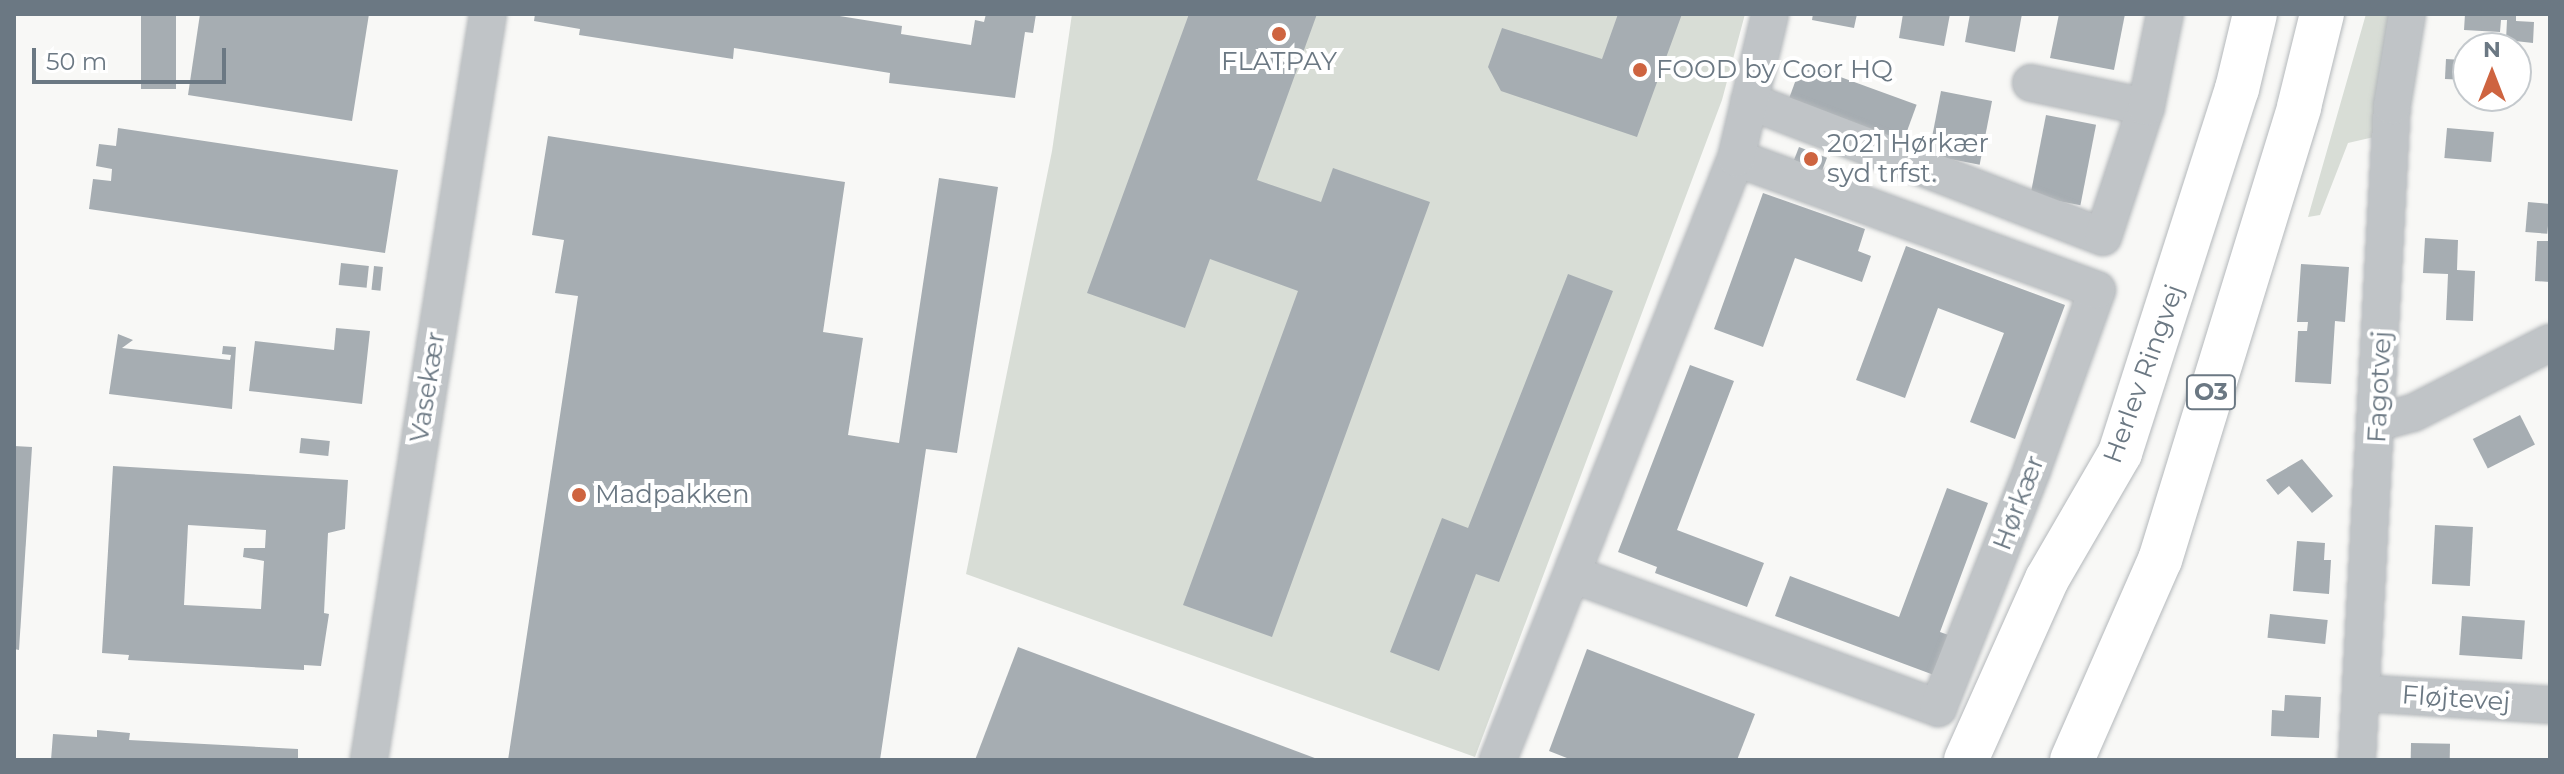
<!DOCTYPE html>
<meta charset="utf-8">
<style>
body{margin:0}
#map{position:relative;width:2564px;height:774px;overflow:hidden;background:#f8f8f6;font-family:Montserrat,sans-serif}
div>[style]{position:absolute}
.green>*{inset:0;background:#d8ddd6}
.building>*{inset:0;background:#a6adb2;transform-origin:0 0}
.roads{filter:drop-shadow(0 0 2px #b4b8bb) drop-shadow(0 0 2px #b4b8bb)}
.minor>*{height:36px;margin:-18px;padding:0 18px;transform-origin:18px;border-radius:18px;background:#c0c4c7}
.major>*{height:44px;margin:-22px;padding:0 22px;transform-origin:22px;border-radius:22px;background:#fff}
.dots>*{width:22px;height:22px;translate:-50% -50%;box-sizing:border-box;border:4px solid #fff;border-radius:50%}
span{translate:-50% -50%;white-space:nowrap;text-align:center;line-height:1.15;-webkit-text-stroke:8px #fff;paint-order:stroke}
.shield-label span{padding:2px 6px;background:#fff;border:2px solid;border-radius:6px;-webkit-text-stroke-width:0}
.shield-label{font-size:24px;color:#6b7883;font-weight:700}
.poi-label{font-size:26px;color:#6b7883}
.left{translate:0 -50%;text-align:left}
.street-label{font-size:26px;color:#6b7883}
.frame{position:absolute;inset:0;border:16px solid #6b7883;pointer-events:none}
.north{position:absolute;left:2452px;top:32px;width:80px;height:80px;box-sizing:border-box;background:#fff;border:2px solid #c4c9cd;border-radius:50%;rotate:0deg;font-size:22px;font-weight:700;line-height:32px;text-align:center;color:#6b7883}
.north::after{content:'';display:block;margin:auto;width:28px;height:36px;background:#ce6440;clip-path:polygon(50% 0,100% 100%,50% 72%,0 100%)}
.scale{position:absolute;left:32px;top:48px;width:194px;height:36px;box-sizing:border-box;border:4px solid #6b7883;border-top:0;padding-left:10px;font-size:24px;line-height:28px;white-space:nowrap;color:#6b7883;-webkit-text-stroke:6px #fff;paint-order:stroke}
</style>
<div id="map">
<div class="green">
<i style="clip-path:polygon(1072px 14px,1745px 14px,1722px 100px,1475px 757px,966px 574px,1052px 151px)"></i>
<i style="clip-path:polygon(2366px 14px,2392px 14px,2374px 137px,2348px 143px,2320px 215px,2308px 217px)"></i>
</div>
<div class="building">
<i style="left:141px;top:14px;width:35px;height:75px"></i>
<i style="clip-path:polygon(200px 14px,369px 14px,352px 121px,188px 95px)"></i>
<i style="clip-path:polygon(535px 14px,827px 14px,902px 26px,901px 34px,971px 45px,975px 20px,984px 22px,986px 14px,1036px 14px,1033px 33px,1025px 32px,1015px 98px,889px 83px,890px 73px,734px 48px,733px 59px,579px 35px,580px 29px,534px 21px)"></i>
<i style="clip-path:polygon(1189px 14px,1317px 14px,1257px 180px,1321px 202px,1333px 168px,1430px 202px,1272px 637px,1183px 605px,1298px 291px,1210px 259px,1185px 328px,1087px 293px)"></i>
<i style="clip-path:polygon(1618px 14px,1682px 14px,1637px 137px,1501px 91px,1488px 67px,1502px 28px,1602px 59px)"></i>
<i style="clip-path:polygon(1813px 14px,1857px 14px,1854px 28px,1812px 20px)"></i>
<i style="clip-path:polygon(1903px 14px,1950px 14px,1944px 46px,1899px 38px)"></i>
<i style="clip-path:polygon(1970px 14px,2022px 14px,2015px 52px,1965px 42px)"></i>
<i style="clip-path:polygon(2059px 14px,2125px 14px,2114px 70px,2050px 58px)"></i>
<i style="clip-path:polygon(2465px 14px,2516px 14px,2516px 21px,2534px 22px,2533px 43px,2506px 40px,2507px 20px,2501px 20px,2500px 32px,2464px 30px)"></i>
<i style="left:2446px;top:59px;width:22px;height:20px;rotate:3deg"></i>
<i style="left:1802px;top:63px;width:122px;height:44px;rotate:20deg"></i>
<i style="left:1941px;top:91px;width:52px;height:65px;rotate:11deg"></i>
<i style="clip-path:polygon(2478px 96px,2518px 96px,2518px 101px,2477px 99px)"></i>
<i style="left:2046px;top:115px;width:51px;height:82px;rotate:11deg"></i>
<i style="clip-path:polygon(118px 128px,398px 170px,385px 253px,89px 209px,93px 179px,111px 181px,112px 169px,96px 166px,99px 144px,116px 146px)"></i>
<i style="left:2447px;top:128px;width:47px;height:30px;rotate:5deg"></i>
<i style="clip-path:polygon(548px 136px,845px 182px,823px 332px,863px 338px,848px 435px,899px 443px,939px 178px,998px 187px,957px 453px,926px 449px,880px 760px,508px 760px,578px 296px,555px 293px,564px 240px,532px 235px)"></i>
<i style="left:1799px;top:147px;width:30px;height:14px;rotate:21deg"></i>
<i style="clip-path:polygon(1763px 193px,1865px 229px,1858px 251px,1871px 256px,1862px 282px,1795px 258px,1763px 347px,1714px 329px)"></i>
<i style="left:2528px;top:202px;width:22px;height:30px;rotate:5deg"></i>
<i style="clip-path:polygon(2425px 238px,2458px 240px,2457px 270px,2475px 271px,2473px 321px,2446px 320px,2448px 274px,2423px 273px)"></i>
<i style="clip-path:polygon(2537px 241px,2550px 241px,2550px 282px,2535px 281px)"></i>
<i style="clip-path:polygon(1906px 246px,2065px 305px,2015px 439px,1970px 422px,2004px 333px,1938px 308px,1905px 398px,1856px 380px)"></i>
<i style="left:341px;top:263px;width:28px;height:22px;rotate:6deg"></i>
<i style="clip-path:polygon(2301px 264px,2349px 267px,2345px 322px,2335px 321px,2331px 384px,2295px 382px,2298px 331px,2307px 331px,2308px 322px,2297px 322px)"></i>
<i style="left:374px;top:266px;width:9px;height:24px;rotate:6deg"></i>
<i style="clip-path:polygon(1568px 274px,1613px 291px,1499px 582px,1476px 574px,1439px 671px,1390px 652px,1442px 518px,1468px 528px)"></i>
<i style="clip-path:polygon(336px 328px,370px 331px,362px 404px,249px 391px,255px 341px,334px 350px)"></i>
<i style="clip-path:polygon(118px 334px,133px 340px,122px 348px,230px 360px,231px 355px,222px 354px,223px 346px,236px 347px,232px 409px,109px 394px)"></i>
<i style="clip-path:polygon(1690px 365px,1734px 381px,1677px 530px,1764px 563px,1747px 607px,1655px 573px,1657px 567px,1618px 552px)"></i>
<i style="left:2520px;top:415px;width:33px;height:53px;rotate:63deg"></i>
<i style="left:301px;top:438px;width:29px;height:15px;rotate:6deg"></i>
<i style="clip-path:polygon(14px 446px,32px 447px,19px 650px,14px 649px)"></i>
<i style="clip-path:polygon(2302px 459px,2333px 496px,2312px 513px,2289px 486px,2278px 495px,2266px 480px)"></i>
<i style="clip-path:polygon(evenodd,113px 466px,348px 480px,345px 529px,328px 533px,324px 613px,329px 614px,321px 666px,304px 665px,304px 670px,128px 660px,129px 655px,102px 653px,113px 466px,188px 525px,266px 530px,265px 548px,244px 548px,243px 557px,264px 561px,261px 609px,184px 605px,188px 525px)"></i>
<i style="clip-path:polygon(1947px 488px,1988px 503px,1940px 632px,1957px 638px,1942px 678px,1775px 616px,1790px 576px,1899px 617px)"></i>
<i style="left:2435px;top:525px;width:38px;height:59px;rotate:3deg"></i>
<i style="clip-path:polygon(2297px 541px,2325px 543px,2324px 560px,2331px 560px,2329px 594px,2293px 591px)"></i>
<i style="left:2270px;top:614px;width:58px;height:24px;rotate:6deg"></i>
<i style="left:2462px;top:616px;width:63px;height:39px;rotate:4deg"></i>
<i style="clip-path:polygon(1018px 647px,1320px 760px,975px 760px)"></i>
<i style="clip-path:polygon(1587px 649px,1755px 714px,1737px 760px,1572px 760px,1549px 751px)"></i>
<i style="clip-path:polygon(2285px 695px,2321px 697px,2319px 738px,2271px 736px,2272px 710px,2284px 711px)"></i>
<i style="clip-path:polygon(97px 730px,130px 733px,129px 740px,298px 749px,298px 760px,51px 760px,53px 734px,97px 737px)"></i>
<i style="left:2411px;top:743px;width:39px;height:17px;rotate:1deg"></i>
</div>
<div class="roads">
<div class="minor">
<i style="left:2031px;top:83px;width:117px;rotate:11.8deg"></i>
<i style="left:1749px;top:101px;width:379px;rotate:21deg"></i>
<i style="left:2103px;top:237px;width:137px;rotate:-71.7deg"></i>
<i style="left:2146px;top:107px;width:95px;rotate:-78.5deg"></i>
<i style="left:2379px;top:422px;width:35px;rotate:-15deg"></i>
<i style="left:2413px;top:413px;width:154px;rotate:-27.1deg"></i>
<i style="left:1572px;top:574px;width:390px;rotate:20.1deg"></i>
<i style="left:1938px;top:708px;width:256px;rotate:-68.4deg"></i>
<i style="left:2032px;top:470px;width:191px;rotate:-70.1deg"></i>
<i style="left:2097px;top:290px;width:384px;rotate:-159.9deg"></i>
<i style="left:2361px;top:693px;width:189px;rotate:3.6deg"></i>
<i style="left:369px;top:760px;width:755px;rotate:-80.94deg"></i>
<i style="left:1498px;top:760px;width:647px;rotate:-68.43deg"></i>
<i style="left:1736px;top:158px;width:148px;rotate:-76.7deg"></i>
<i style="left:2357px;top:760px;width:655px;rotate:-86.94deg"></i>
<i style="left:2392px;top:106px;width:93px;rotate:-80.7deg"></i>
</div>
<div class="major">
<i style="left:1966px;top:760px;width:198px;rotate:-65.9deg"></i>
<i style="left:2047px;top:579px;width:146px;rotate:-59.9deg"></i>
<i style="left:2120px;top:453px;width:382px;rotate:-72.2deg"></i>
<i style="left:2237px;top:89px;width:77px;rotate:-76.5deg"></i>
<i style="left:2072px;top:760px;width:219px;rotate:-66.3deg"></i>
<i style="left:2160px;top:560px;width:474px;rotate:-72.9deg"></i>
<i style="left:2299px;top:107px;width:96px;rotate:-76.1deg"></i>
</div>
</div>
<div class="dots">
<i style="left:1279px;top:34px;background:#ce6440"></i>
<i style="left:1640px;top:70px;background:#ce6440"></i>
<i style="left:1811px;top:159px;background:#ce6440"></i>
<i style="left:579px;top:495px;background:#ce6440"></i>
</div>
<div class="shield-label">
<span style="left:2211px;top:392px">O3</span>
</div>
<div class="poi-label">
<span style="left:1279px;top:62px">FLATPAY</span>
<span class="left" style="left:1656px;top:70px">FOOD by Coor HQ</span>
<span class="left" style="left:1827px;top:159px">2021 Hørkær<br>syd trfst.</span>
<span class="left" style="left:595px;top:495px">Madpakken</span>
</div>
<div class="street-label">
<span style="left:2144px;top:374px;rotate:-70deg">Herlev Ringvej</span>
<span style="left:428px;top:387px;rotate:-81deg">Vasekær</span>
<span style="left:2380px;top:387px;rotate:-87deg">Fagotvej</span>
<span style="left:2019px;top:503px;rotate:-69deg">Hørkær</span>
<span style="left:2456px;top:699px;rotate:4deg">Fløjtevej</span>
</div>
<div class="frame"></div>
<div class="north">N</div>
<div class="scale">50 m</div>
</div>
